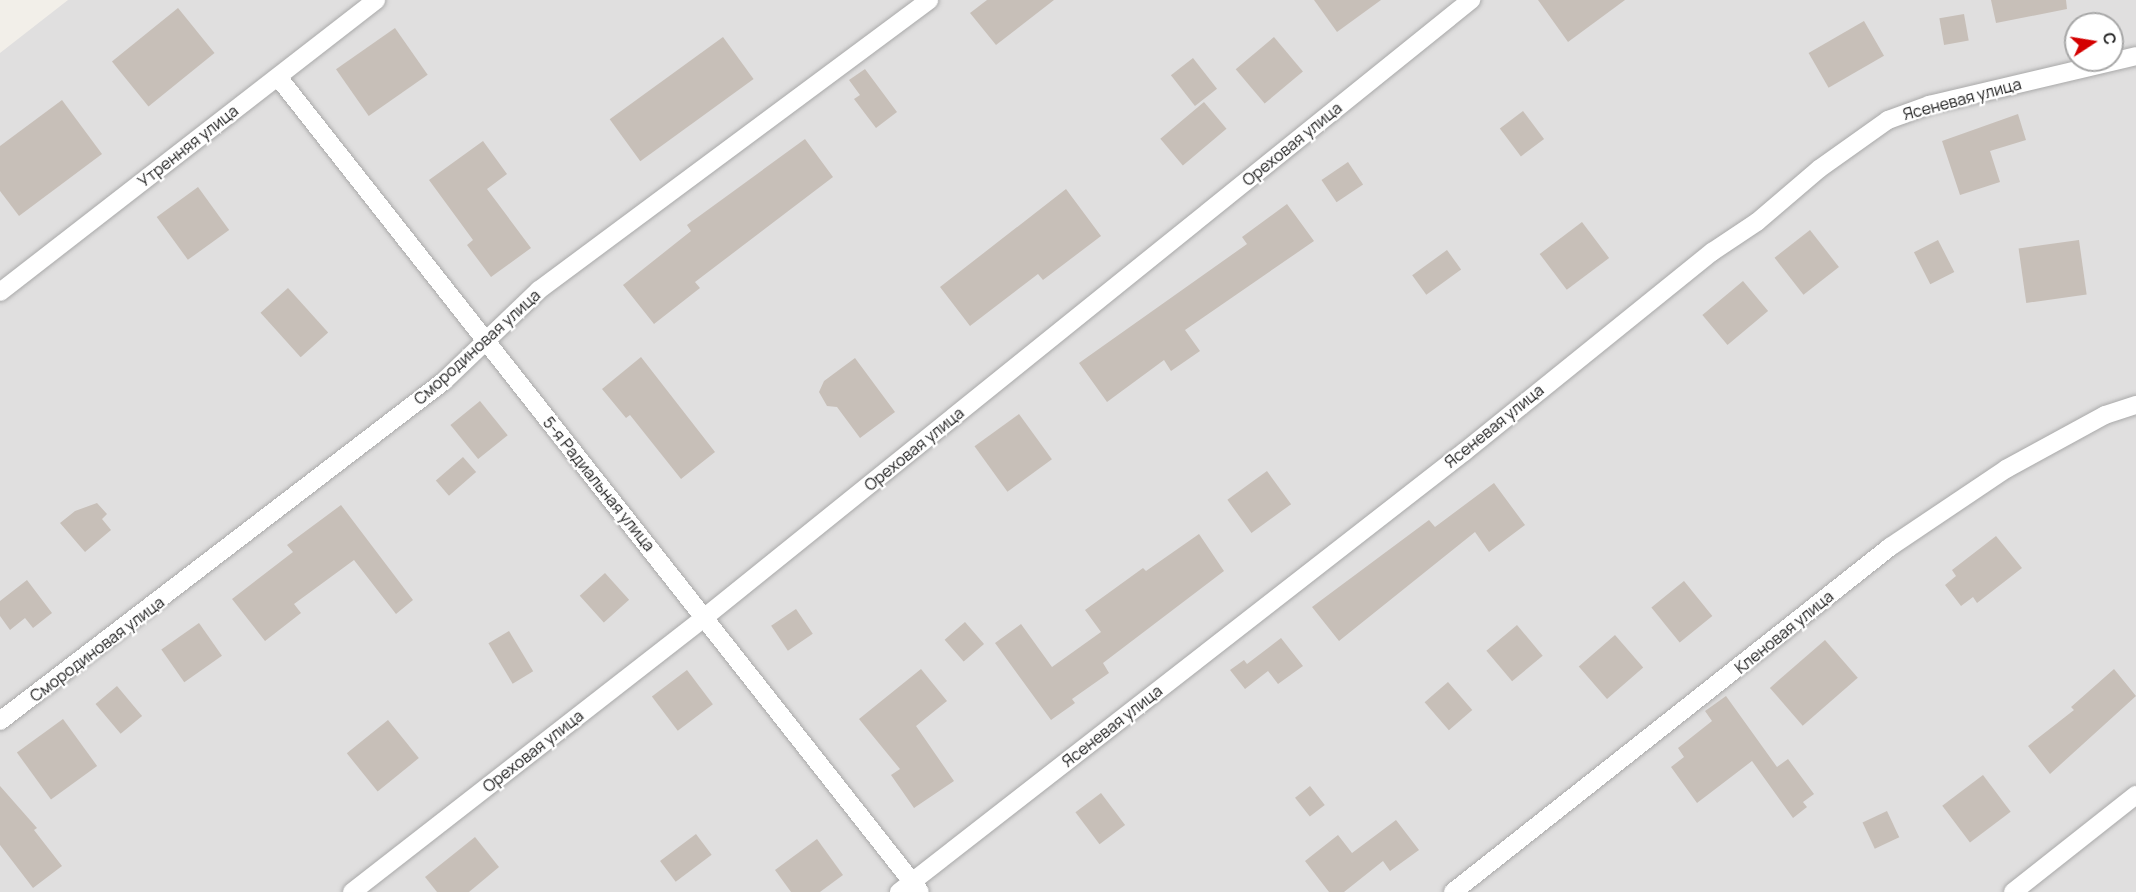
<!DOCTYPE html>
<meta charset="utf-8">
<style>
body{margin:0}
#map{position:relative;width:2136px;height:892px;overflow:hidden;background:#f2efe9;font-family:Manrope,sans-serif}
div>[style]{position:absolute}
.residential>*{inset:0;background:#e0dfdf}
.building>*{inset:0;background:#c7bfb8;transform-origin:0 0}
.roads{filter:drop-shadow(0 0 2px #a9a9a9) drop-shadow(0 0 2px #a9a9a9)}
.street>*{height:18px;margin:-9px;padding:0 9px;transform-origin:9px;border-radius:9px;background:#fff}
span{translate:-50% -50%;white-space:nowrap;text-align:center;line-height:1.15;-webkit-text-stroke:4.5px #fff;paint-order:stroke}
.street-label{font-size:16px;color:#222}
.north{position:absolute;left:2064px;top:12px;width:60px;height:60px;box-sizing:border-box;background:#fff;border:2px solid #a7a7a7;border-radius:50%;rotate:78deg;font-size:16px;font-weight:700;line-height:24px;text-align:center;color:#222}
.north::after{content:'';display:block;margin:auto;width:21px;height:27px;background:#d40000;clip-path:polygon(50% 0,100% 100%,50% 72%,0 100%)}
</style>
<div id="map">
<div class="residential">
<i style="clip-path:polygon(evenodd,68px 0,2136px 0,2136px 892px,0 892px,0 53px,68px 0,2076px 24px,2112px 24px,2112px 60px,2076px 60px,2076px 24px)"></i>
</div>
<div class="building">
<i style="clip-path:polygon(987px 0,1054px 0,996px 45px,970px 13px)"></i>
<i style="clip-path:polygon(1314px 0,1381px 0,1337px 32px)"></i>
<i style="clip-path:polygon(1538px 0,1625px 0,1568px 42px)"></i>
<i style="clip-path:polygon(1991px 0,2066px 0,2067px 9px,1996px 23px)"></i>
<i style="left:178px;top:8px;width:58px;height:85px;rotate:51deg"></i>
<i style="left:1964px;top:14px;width:27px;height:25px;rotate:80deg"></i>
<i style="left:1864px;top:21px;width:40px;height:64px;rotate:60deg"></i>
<i style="left:395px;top:28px;width:57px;height:72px;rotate:55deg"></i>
<i style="left:723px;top:37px;width:52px;height:140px;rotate:54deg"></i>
<i style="left:1274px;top:37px;width:45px;height:50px;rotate:50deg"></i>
<i style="left:1193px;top:58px;width:39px;height:28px;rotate:52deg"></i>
<i style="clip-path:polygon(865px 69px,897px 112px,876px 128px,854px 99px,860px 95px,849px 80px)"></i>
<i style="clip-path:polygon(62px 100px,102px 154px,19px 216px,0 191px,0 146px)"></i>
<i style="left:1204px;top:102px;width:35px;height:57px;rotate:50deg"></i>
<i style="left:1523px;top:111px;width:35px;height:29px;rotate:53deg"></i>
<i style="clip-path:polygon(2018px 114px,2026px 140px,1990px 151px,2000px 182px,1960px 195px,1942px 141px)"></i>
<i style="clip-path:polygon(805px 139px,833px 177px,695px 282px,700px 288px,654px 324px,623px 285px,691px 231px,687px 225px)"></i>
<i style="clip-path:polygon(483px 141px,507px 174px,487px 189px,531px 248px,491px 277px,467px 245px,473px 240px,429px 180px)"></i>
<i style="left:1348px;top:162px;width:27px;height:32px;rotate:56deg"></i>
<i style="left:198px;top:187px;width:53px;height:51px;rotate:54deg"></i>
<i style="clip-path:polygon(1066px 189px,1101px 236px,1043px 280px,1038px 274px,970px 326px,940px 287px)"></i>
<i style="clip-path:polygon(1287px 204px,1314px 241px,1185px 330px,1200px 351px,1171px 371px,1164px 360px,1107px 402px,1079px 363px,1247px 244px,1242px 237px)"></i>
<i style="left:1582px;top:222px;width:45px;height:53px;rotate:53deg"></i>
<i style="left:1810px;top:230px;width:47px;height:45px;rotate:52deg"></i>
<i style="left:1938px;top:240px;width:36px;height:27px;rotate:63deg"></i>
<i style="left:2079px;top:240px;width:55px;height:61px;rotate:82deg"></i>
<i style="left:1447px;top:250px;width:24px;height:43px;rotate:54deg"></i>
<i style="left:1743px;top:281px;width:39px;height:53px;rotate:50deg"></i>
<i style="left:288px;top:288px;width:60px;height:37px;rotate:48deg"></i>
<i style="clip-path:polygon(641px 357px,715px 452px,681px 479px,630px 415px,626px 418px,602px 389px)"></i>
<i style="clip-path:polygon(855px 358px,895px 412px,860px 438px,837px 407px,827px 406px,819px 392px,824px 381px)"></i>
<i style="left:480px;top:401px;width:44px;height:38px;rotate:51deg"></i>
<i style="left:1019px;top:414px;width:56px;height:55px;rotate:54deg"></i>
<i style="left:463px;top:457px;width:20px;height:36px;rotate:49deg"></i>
<i style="left:1267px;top:471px;width:41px;height:49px;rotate:54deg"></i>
<i style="clip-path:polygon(1494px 483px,1525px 525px,1489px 552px,1475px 532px,1339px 641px,1312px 607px,1429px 520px,1435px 527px)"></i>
<i style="clip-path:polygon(97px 503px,107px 514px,102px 519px,111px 530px,85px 552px,60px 523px,75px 511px)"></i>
<i style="clip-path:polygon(341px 505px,413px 600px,396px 614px,354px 560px,294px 604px,301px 613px,265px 641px,232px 599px,293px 552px,287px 545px)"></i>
<i style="clip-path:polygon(1199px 534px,1224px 571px,1103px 663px,1109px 673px,1072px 699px,1075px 703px,1051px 720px,995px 643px,1021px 624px,1052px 667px,1101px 632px,1085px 610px,1143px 568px,1146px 571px)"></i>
<i style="clip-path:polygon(1996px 536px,2022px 568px,1977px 603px,1973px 597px,1961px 606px,1945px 585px,1956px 576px,1952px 570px)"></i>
<i style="left:605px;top:573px;width:36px;height:34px;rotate:48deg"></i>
<i style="clip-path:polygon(27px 580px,52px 613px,33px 628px,25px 618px,10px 630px,0 616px,0 601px)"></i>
<i style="left:1684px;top:581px;width:45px;height:42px;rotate:51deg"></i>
<i style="left:796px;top:609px;width:30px;height:30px;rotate:56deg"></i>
<i style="left:965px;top:622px;width:29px;height:27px;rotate:49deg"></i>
<i style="left:199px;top:623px;width:40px;height:46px;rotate:55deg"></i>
<i style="left:1517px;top:625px;width:40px;height:40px;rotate:50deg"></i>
<i style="left:509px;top:631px;width:47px;height:24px;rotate:59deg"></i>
<i style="left:1615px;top:635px;width:43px;height:48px;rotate:49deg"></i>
<i style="clip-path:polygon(1281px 638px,1303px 666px,1278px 684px,1268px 671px,1245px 689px,1230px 670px,1244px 660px,1247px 664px)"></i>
<i style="left:1825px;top:640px;width:50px;height:73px;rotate:49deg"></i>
<i style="clip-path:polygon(921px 669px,947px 701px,916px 726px,954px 781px,914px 808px,891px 775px,900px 769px,859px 719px)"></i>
<i style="clip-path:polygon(2114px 669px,2136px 696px,2050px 774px,2028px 746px,2074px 710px,2071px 707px)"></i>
<i style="left:687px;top:670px;width:43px;height:44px;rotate:53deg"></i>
<i style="left:1448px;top:682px;width:37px;height:31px;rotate:49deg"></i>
<i style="left:117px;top:686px;width:39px;height:28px;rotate:50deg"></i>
<i style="clip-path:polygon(1726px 696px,1777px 767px,1788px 759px,1814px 794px,1803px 802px,1807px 807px,1793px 818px,1752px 761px,1697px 803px,1671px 767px,1684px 757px,1678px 748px,1712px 721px,1705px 711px)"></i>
<i style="left:63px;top:719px;width:58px;height:57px;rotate:54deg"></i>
<i style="left:388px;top:720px;width:49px;height:53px;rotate:51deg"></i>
<i style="left:1983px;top:775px;width:46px;height:51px;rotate:53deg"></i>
<i style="clip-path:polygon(0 786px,37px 828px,34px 830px,62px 866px,33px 888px,0 845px)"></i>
<i style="left:1310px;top:786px;width:24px;height:19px;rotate:52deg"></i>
<i style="left:1101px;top:793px;width:40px;height:32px;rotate:53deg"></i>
<i style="left:1887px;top:811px;width:29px;height:27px;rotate:65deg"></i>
<i style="clip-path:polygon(1396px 820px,1419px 850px,1390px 871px,1383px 861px,1344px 892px,1329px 892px,1305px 861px,1338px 835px,1352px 853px)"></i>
<i style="left:696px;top:834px;width:26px;height:45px;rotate:53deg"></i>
<i style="clip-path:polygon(475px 837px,499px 867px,469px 892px,437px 892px,425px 877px)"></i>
<i style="clip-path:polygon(817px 839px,843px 875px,820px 892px,791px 892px,775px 870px)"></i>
</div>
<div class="roads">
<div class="street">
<i style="left:278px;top:77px;width:1037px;rotate:51.77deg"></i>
<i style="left:0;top:292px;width:476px;rotate:-37.8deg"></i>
<i style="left:0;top:721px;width:559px;rotate:-37.44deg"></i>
<i style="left:444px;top:381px;width:132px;rotate:-43.8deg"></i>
<i style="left:539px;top:290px;width:486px;rotate:-36.6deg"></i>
<i style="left:352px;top:892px;width:447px;rotate:-37.9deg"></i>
<i style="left:705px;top:617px;width:984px;rotate:-38.85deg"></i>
<i style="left:899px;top:892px;width:716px;rotate:-37.91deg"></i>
<i style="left:1464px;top:452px;width:319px;rotate:-38.9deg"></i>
<i style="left:1712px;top:252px;width:54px;rotate:-33.7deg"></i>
<i style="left:1757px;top:222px;width:82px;rotate:-40.5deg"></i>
<i style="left:1819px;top:169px;width:85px;rotate:-35.4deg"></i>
<i style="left:1888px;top:120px;width:44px;rotate:-20.1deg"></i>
<i style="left:1929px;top:105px;width:213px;rotate:-13.3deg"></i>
<i style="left:1453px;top:892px;width:557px;rotate:-38.29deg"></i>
<i style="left:1890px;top:547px;width:140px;rotate:-33.9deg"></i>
<i style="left:2006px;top:469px;width:113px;rotate:-28.6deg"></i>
<i style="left:2105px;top:415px;width:33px;rotate:-18deg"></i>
<i style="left:2013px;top:892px;width:157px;rotate:-38.3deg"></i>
</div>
</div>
<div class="street-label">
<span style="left:1962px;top:99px;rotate:-15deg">Ясеневая улица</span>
<span style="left:1292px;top:144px;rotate:-39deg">Ореховая улица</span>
<span style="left:188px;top:146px;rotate:-38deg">Утренняя улица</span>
<span style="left:477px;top:347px;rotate:-42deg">Смородиновая улица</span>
<span style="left:1494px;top:426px;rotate:-39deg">Ясеневая улица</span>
<span style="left:914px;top:449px;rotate:-39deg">Ореховая улица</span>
<span style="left:599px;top:484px;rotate:51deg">5-я Радиальная улица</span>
<span style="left:1784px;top:632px;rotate:-39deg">Кленовая улица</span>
<span style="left:97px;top:649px;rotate:-37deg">Смородиновая улица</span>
<span style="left:1112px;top:726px;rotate:-38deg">Ясеневая улица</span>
<span style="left:533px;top:751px;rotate:-38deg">Ореховая улица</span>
</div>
<div class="north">С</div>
</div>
